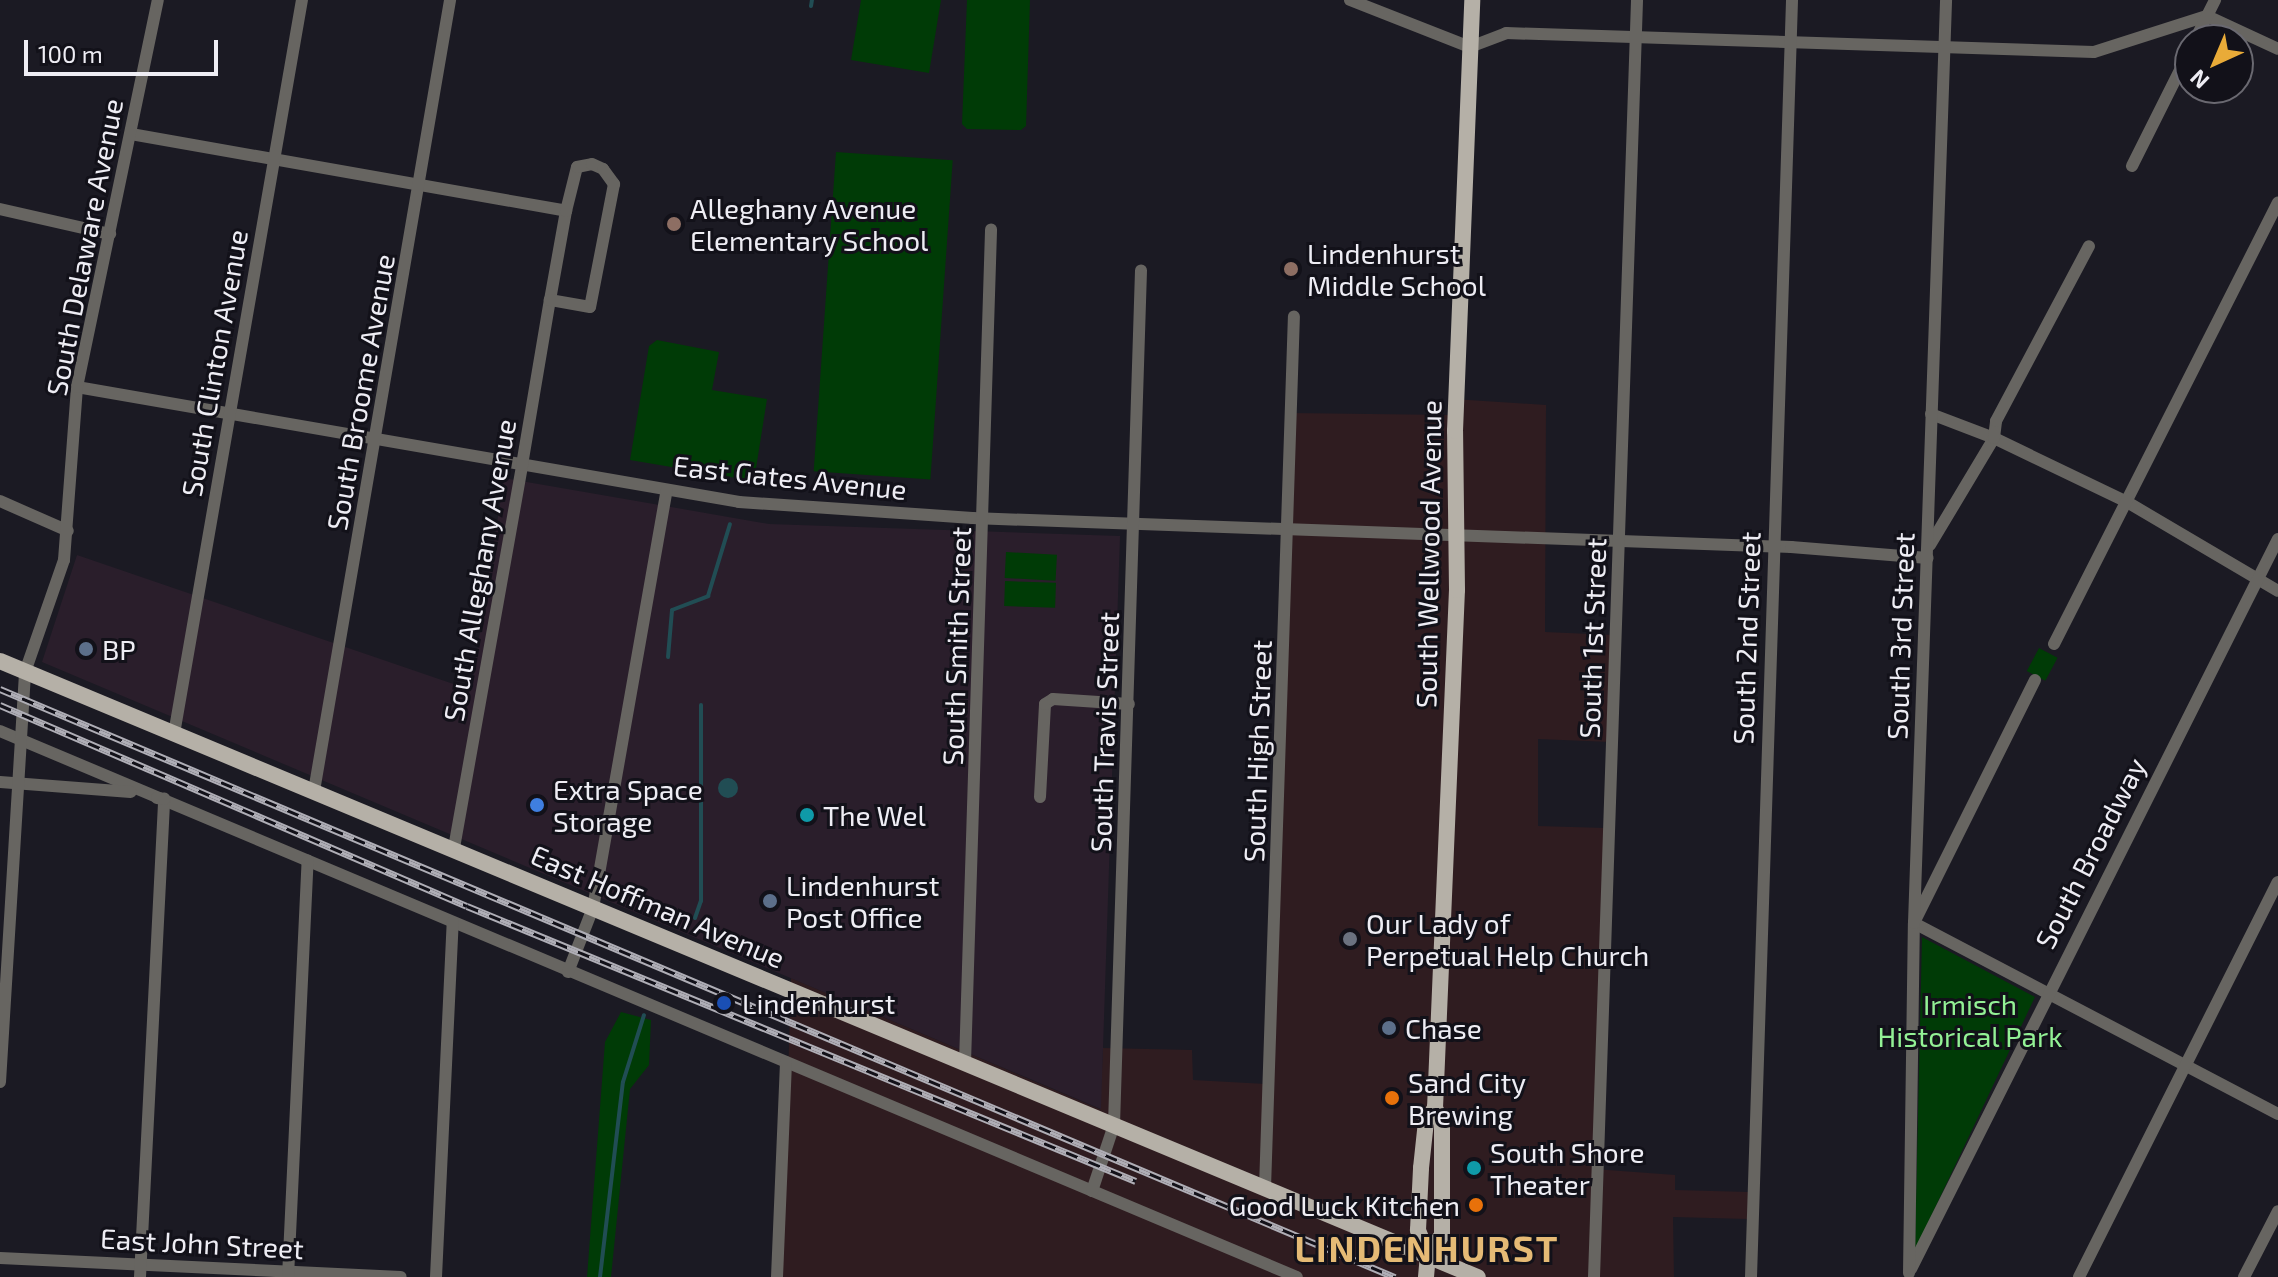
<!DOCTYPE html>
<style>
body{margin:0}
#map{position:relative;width:2278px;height:1277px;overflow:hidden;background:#1b1a23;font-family:"Exo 2",sans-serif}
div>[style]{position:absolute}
.commercial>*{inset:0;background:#2f1c20}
.industrial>*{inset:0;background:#2a1e2b}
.green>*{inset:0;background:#003b06;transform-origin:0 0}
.water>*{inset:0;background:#214d54}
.round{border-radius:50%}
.stream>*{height:4px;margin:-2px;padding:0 2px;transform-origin:2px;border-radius:2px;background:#214d54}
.minor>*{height:12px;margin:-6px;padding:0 6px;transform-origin:6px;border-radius:6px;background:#676561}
.major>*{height:16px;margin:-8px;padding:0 8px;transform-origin:8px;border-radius:8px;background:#b5b0a7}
.rail>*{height:7px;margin-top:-3.5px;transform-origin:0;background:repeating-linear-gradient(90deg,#121119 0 12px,#afaeb6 0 24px);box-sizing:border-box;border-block:2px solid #afaeb6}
.dots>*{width:22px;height:22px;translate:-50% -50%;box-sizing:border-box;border:4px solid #121119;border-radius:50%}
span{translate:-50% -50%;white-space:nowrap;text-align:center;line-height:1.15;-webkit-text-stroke:6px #121119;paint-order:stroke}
.poi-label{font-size:28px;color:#eeedf4}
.left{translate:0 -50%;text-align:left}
.right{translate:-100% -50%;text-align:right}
.street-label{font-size:28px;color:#eeedf4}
.park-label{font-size:28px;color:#93f195}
.district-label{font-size:36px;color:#e5ba75;font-weight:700;letter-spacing:2px}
.north{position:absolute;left:2174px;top:24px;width:80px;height:80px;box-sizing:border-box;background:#121119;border:2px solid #6a6971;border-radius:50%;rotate:224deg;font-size:22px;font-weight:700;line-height:32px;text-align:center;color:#eeedf4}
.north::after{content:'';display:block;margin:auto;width:28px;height:36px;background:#e9ab38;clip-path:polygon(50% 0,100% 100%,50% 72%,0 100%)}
.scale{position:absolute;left:24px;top:40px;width:194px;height:36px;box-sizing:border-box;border:4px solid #eeedf4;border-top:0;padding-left:10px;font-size:24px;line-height:28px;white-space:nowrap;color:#eeedf4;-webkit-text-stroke:6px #121119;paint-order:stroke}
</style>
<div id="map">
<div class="commercial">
<i style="clip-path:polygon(1453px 399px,1546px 405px,1545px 632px,1613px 635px,1611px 742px,1538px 739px,1538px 826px,1606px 828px,1594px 1169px,1675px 1175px,1675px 1190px,1749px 1192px,1748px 1219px,1673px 1217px,1674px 1277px,782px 1277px,791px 978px,1100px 1109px,1103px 1048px,1192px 1050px,1193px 1080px,1266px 1084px,1288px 413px,1451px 415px)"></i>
</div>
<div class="industrial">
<i style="clip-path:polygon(504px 478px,769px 524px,1120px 536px,1101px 1109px,42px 662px,77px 555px,471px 690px)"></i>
</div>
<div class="green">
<i style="clip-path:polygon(861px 0,941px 0,929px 73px,851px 60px)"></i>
<i style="clip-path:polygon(967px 0,1030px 0,1026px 126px,1021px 130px,967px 129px,962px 124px)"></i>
<i style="left:836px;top:152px;width:117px;height:320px;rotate:4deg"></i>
<i style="clip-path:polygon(657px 340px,719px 352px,712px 390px,767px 399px,754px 481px,630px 460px,649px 346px)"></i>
<i style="left:1006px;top:552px;width:51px;height:26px;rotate:3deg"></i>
<i style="left:1005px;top:581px;width:51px;height:25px;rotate:2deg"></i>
<i style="left:2039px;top:648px;width:21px;height:26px;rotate:28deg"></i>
<i style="clip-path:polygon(1922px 937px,2035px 997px,1915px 1250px)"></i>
<i style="clip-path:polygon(621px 1012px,651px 1020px,649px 1065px,630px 1089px,611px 1277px,587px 1277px,605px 1042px)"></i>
</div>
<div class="water">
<i class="round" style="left:718px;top:778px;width:20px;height:20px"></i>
</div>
<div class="stream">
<i style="left:811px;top:6px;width:6px;rotate:-81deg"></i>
<i style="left:668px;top:657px;width:47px;rotate:-85.1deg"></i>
<i style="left:672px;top:610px;width:39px;rotate:-21deg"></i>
<i style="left:708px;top:596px;width:75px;rotate:-73deg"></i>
<i style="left:695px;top:918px;width:18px;rotate:-71deg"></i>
<i style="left:701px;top:901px;width:196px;rotate:-90deg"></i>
<i style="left:600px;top:1277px;width:196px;rotate:-83.3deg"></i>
<i style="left:623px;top:1082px;width:70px;rotate:-72.6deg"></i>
</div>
<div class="minor">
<i style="left:1350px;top:0;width:129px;rotate:21.4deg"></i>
<i style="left:1470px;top:47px;width:39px;rotate:-21deg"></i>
<i style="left:1506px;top:33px;width:588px;rotate:1.85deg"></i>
<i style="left:2094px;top:52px;width:119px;rotate:-17.7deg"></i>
<i style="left:2207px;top:16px;width:78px;rotate:24.9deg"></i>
<i style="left:2195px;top:40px;width:45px;rotate:-63.4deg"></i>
<i style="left:131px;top:134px;width:442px;rotate:10deg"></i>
<i style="left:2132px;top:166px;width:130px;rotate:-63.4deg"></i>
<i style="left:0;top:209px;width:113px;rotate:12.8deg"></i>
<i style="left:77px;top:387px;width:672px;rotate:9.85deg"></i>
<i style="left:739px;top:502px;width:234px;rotate:3.9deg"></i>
<i style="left:972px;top:518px;width:820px;rotate:2.03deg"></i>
<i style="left:1791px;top:547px;width:137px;rotate:4.6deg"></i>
<i style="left:1931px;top:414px;width:67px;rotate:20.9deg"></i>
<i style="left:1994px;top:438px;width:148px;rotate:25.7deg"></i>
<i style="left:2127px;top:502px;width:175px;rotate:30.5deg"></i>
<i style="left:0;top:501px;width:74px;rotate:23.8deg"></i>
<i style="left:1930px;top:545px;width:125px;rotate:-59.1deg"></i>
<i style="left:1994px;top:438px;width:17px;rotate:-83deg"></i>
<i style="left:1996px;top:421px;width:198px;rotate:-62deg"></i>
<i style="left:2054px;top:644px;width:495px;rotate:-63.1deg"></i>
<i style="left:2035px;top:680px;width:271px;rotate:116.5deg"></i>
<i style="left:1914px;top:923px;width:411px;rotate:27.7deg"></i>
<i style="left:0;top:731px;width:1407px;rotate:22.83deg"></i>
<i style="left:174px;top:734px;width:745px;rotate:-80.11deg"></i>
<i style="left:0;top:782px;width:131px;rotate:4.4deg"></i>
<i style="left:314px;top:791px;width:803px;rotate:-80.24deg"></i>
<i style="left:1040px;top:797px;width:93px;rotate:-86.9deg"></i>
<i style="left:1045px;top:704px;width:9px;rotate:-32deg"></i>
<i style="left:1053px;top:699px;width:76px;rotate:3.8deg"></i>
<i style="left:454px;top:848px;width:389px;rotate:-79.9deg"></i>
<i style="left:522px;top:465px;width:167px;rotate:-80.4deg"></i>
<i style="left:550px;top:300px;width:90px;rotate:-79.8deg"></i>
<i style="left:566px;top:211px;width:45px;rotate:-76deg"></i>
<i style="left:577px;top:167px;width:15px;rotate:-11deg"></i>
<i style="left:592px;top:164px;width:12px;rotate:24deg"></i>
<i style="left:603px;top:169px;width:19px;rotate:54deg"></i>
<i style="left:614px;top:184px;width:125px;rotate:101deg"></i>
<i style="left:590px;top:307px;width:41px;rotate:-170.1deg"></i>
<i style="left:568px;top:972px;width:69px;rotate:-68.7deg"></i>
<i style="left:593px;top:908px;width:424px;rotate:-80deg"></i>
<i style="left:965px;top:1063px;width:834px;rotate:-88.21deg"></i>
<i style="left:0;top:1082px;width:411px;rotate:-86.5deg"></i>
<i style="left:25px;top:672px;width:119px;rotate:-70.8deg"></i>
<i style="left:64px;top:560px;width:173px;rotate:-85.7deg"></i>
<i style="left:77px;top:387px;width:395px;rotate:-78.2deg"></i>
<i style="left:1265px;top:1188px;width:872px;rotate:-88.1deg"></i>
<i style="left:1092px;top:1191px;width:70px;rotate:-71.6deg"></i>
<i style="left:1114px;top:1125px;width:855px;rotate:-88.19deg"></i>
<i style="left:0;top:1258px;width:401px;rotate:2.7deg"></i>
<i style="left:1911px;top:1269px;width:817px;rotate:-63.31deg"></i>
<i style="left:1909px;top:1273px;width:350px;rotate:-89.2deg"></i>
<i style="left:1914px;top:923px;width:924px;rotate:-88.01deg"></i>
<i style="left:140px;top:1277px;width:479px;rotate:-87.1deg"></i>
<i style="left:164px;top:799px;width:7px;rotate:-172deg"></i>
<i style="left:288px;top:1277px;width:417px;rotate:-87.3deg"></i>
<i style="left:436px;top:1277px;width:355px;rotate:-87.3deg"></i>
<i style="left:777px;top:1277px;width:215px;rotate:-87.6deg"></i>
<i style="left:1594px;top:1277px;width:1278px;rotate:-88.07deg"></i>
<i style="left:1751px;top:1277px;width:1278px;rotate:-88.16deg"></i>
<i style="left:2079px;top:1277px;width:442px;rotate:-63.3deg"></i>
<i style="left:2244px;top:1277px;width:74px;rotate:-62.7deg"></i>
</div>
<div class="major">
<i style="left:0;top:661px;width:1601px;rotate:22.63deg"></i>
<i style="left:1428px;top:1255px;width:24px;rotate:-55deg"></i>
<i style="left:1442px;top:1235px;width:112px;rotate:-90deg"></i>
<i style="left:1442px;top:1123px;width:17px;rotate:-115deg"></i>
<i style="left:1435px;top:1108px;width:518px;rotate:-87.57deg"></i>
<i style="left:1457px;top:590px;width:159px;rotate:-90.7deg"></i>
<i style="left:1455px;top:431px;width:431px;rotate:-87.7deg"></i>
<i style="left:1426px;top:1277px;width:22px;rotate:-85deg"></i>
<i style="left:1428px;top:1255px;width:27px;rotate:-112deg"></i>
<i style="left:1418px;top:1230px;width:62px;rotate:-87.2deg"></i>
<i style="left:1421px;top:1168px;width:47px;rotate:-83.9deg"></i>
<i style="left:1426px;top:1121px;width:16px;rotate:-55deg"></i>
</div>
<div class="rail">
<i style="left:0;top:689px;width:1514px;rotate:22.86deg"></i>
<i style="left:0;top:705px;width:508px;rotate:23.29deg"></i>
<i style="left:467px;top:906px;width:723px;rotate:22.35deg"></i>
</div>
<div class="dots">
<i style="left:674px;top:224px;background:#8d6e63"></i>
<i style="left:1291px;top:269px;background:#8d6e63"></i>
<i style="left:86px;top:649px;background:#5c6f8a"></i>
<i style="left:537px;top:805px;background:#3f7fe0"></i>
<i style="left:807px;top:815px;background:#0f9aa8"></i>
<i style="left:770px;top:901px;background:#5c6f8a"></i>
<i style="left:1350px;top:939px;background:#6b7280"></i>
<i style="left:724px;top:1003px;background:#1a4fb4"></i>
<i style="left:1389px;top:1028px;background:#5c6f8a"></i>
<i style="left:1392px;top:1098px;background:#e8710a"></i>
<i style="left:1474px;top:1168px;background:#0f9aa8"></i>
<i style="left:1476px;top:1205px;background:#e8710a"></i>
</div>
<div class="poi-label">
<span class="left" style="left:690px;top:224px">Alleghany Avenue<br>Elementary School</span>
<span class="left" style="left:1307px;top:269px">Lindenhurst<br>Middle School</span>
<span class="left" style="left:102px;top:649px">BP</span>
<span class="left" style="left:553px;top:805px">Extra Space<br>Storage</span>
<span class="left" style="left:823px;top:815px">The Wel</span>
<span class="left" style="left:786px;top:901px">Lindenhurst<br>Post Office</span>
<span class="left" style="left:1366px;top:939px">Our Lady of<br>Perpetual Help Church</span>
<span class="left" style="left:742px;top:1003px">Lindenhurst</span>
<span class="left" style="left:1405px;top:1028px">Chase</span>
<span class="left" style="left:1408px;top:1098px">Sand City<br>Brewing</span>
<span class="left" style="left:1490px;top:1168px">South Shore<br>Theater</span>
<span class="right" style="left:1460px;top:1205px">Good Luck Kitchen</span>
</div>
<div class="street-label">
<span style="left:84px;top:247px;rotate:-79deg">South Delaware Avenue</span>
<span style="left:214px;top:363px;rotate:-80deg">South Clinton Avenue</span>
<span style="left:360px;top:392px;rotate:-80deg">South Broome Avenue</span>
<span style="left:790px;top:477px;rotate:6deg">East Gates Avenue</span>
<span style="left:1428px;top:554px;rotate:-89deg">South Wellwood Avenue</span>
<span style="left:479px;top:570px;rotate:-80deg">South Alleghany Avenue</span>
<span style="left:1900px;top:636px;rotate:-88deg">South 3rd Street</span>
<span style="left:1592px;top:638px;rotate:-88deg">South 1st Street</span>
<span style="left:1746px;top:638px;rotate:-88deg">South 2nd Street</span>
<span style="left:956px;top:646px;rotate:-88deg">South Smith Street</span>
<span style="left:1104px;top:732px;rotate:-88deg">South Travis Street</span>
<span style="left:1257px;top:751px;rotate:-88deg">South High Street</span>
<span style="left:2090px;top:853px;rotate:-63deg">South Broadway</span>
<span style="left:658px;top:906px;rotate:23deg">East Hoffman Avenue</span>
<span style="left:202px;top:1243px;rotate:3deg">East John Street</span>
</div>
<div class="park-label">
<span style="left:1970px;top:1020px">Irmisch<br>Historical Park</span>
</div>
<div class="district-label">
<span style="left:1427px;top:1248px">LINDENHURST</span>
</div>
<div class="north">N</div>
<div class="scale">100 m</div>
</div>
